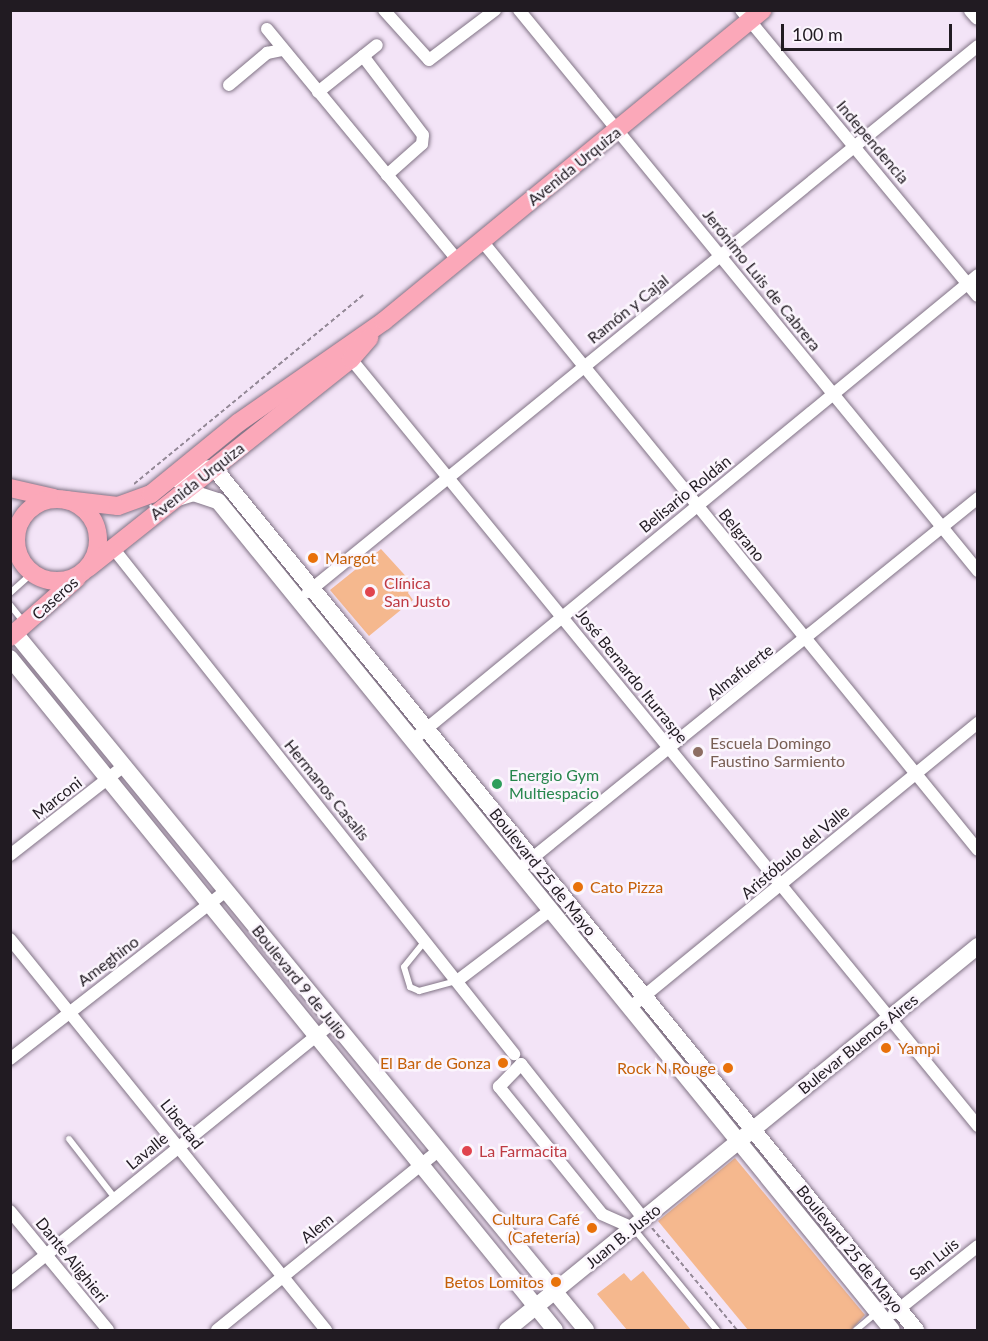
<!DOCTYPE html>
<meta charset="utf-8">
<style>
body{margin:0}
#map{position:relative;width:988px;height:1341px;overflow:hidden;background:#f3e4f7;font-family:Lato,sans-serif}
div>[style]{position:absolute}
.building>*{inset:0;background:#f5b88e}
.path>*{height:2px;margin-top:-1px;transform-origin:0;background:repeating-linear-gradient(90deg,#938896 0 4.5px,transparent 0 7.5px)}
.roads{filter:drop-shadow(0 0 2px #817385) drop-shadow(0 0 2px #817385)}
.lane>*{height:6px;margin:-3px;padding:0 3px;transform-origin:3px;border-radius:3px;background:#fff}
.street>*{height:12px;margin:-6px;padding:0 6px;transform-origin:6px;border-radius:6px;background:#fff}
.secondary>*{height:16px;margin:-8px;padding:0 8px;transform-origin:8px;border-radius:8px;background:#fff}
.primary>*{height:18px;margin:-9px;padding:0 9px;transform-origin:9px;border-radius:9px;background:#fba8b9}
.primary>.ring{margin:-9px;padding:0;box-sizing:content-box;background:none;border:18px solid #fba8b9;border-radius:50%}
.dots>*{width:16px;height:16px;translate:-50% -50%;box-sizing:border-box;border:3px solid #fbf5fd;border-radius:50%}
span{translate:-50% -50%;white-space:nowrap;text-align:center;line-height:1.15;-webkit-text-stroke:5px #fbf5fd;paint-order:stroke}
.street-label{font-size:16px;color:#211b22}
.food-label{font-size:16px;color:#c56008}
.left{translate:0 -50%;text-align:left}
.right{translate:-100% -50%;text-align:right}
.health-label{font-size:16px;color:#be3a42}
.education-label{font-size:16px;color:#785e54}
.leisure-label{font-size:16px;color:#27864d}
.frame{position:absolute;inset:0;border:12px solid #211b22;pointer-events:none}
.scale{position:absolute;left:781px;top:24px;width:171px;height:27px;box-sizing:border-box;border:3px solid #211b22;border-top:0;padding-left:8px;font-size:18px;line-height:21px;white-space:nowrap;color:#211b22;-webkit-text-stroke:4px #fbf5fd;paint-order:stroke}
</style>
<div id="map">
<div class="building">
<i style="clip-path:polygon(381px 549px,412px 583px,408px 593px,413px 600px,369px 636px,330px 590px)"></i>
<i style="clip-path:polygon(735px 1158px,865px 1315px,851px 1330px,748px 1330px,658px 1221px)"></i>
<i style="clip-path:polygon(643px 1271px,691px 1330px,627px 1330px,597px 1294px,624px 1273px,631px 1281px)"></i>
</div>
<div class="path">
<i style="left:134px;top:484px;width:297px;rotate:-39.5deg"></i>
<i style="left:652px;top:1228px;width:133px;rotate:50.2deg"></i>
</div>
<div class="roads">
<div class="lane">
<i style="left:10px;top:593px;width:30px;rotate:-42deg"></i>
<i style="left:10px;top:605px;width:21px;rotate:51deg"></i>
<i style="left:425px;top:941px;width:33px;rotate:129deg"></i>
<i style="left:404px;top:967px;width:21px;rotate:73deg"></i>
<i style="left:410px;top:987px;width:10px;rotate:24deg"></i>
<i style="left:419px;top:991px;width:38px;rotate:-15deg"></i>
<i style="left:69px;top:1139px;width:75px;rotate:52.1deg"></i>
<i style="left:634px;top:1229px;width:131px;rotate:50.6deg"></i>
<i style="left:856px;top:1330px;width:26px;rotate:-40deg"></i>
</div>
<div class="street">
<i style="left:384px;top:10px;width:67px;rotate:48deg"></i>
<i style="left:429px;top:60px;width:83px;rotate:-37.1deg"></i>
<i style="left:519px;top:10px;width:725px;rotate:50.71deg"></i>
<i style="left:741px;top:10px;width:371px;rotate:50.4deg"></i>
<i style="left:267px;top:29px;width:301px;rotate:50.5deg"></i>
<i style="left:363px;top:56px;width:99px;rotate:52.8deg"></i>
<i style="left:423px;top:135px;width:9px;rotate:96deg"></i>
<i style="left:422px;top:144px;width:47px;rotate:138.5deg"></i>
<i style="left:229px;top:85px;width:50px;rotate:-40.1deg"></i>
<i style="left:267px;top:53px;width:16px;rotate:-11deg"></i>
<i style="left:318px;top:92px;width:75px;rotate:-38.5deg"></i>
<i style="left:482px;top:241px;width:785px;rotate:50.84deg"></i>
<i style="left:351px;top:359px;width:991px;rotate:50.74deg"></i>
<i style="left:113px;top:548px;width:646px;rotate:51.6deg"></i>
<i style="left:308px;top:592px;width:864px;rotate:-39.18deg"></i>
<i style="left:414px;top:739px;width:730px;rotate:-39.44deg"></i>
<i style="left:10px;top:855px;width:145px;rotate:-38deg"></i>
<i style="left:520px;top:868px;width:589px;rotate:-38.93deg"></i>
<i style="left:10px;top:939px;width:503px;rotate:51.06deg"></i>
<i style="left:457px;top:981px;width:119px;rotate:-37.2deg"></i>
<i style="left:632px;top:1006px;width:447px;rotate:-39.3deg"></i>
<i style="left:10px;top:1059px;width:274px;rotate:-37.9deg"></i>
<i style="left:10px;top:1211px;width:154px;rotate:50.5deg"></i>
<i style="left:633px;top:1228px;width:34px;rotate:-156deg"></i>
<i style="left:602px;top:1214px;width:164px;rotate:-129deg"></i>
<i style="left:499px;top:1087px;width:32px;rotate:-46deg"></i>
<i style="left:521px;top:1064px;width:198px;rotate:51.6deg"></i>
<i style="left:10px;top:1284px;width:416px;rotate:-39deg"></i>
<i style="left:894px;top:1313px;width:107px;rotate:-38.6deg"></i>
<i style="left:217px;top:1330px;width:284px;rotate:-39deg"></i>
</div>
<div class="secondary">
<i style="left:972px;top:10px;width:9px;rotate:49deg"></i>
<i style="left:178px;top:480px;width:22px;rotate:-30deg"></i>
<i style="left:197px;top:469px;width:17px;rotate:-3deg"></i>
<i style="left:214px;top:468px;width:1112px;rotate:50.84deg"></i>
<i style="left:178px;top:498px;width:16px;rotate:-18deg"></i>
<i style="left:193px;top:493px;width:26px;rotate:18deg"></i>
<i style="left:218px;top:501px;width:1068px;rotate:50.89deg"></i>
<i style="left:15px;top:633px;width:901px;rotate:50.67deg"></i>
<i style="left:10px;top:658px;width:865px;rotate:50.96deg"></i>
<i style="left:507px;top:1330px;width:608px;rotate:-39.19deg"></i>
</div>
<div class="primary">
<i style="left:10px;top:488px;width:45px;rotate:12.8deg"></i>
<i class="ring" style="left:16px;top:499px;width:64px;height:64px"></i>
<i style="left:66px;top:500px;width:52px;rotate:6.6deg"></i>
<i style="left:118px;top:506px;width:35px;rotate:-20deg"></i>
<i style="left:151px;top:494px;width:112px;rotate:-39.2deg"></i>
<i style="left:238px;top:423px;width:178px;rotate:-34.9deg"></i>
<i style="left:384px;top:321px;width:490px;rotate:-39.4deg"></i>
<i style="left:88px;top:568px;width:336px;rotate:-38.5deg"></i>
<i style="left:351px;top:359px;width:28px;rotate:-49deg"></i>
<i style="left:10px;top:637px;width:89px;rotate:-41.4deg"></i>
</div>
</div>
<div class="dots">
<i style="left:313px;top:558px;background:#e8710a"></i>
<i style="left:370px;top:592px;background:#e0444e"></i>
<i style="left:698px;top:752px;background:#8d6e63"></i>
<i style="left:497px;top:784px;background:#2e9e5b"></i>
<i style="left:578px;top:887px;background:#e8710a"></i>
<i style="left:886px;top:1048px;background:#e8710a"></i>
<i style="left:503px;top:1063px;background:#e8710a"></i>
<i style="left:728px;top:1068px;background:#e8710a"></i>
<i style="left:467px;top:1151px;background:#e0444e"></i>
<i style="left:592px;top:1228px;background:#e8710a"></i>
<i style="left:556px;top:1282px;background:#e8710a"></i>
</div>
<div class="street-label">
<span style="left:873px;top:142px;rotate:50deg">Independencia</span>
<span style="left:574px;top:166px;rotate:-39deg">Avenida Urquiza</span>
<span style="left:762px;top:280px;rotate:51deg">Jerónimo Luis de Cabrera</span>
<span style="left:628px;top:309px;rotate:-39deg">Ramón y Cajal</span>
<span style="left:197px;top:481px;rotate:-38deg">Avenida Urquiza</span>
<span style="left:685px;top:494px;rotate:-39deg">Belisario Roldán</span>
<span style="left:742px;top:535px;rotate:51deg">Belgrano</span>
<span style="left:55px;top:598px;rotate:-42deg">Caseros</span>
<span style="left:740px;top:672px;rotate:-38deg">Almafuerte</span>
<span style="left:632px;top:676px;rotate:51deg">José Bernardo Iturraspe</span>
<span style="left:327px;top:790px;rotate:51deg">Hermanos Casalis</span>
<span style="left:57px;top:798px;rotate:-38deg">Marconi</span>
<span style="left:795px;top:852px;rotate:-40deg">Aristóbulo del Valle</span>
<span style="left:543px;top:872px;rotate:51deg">Boulevard 25 de Mayo</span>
<span style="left:108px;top:961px;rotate:-37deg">Ameghino</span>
<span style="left:300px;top:982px;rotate:51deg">Boulevard 9 de Julio</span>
<span style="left:858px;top:1044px;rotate:-39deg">Bulevar Buenos Aires</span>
<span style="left:182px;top:1124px;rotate:52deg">Libertad</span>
<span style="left:147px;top:1151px;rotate:-39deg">Lavalle</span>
<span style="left:317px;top:1228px;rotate:-39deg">Alem</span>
<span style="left:623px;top:1236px;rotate:-39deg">Juan B. Justo</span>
<span style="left:850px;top:1249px;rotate:51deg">Boulevard 25 de Mayo</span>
<span style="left:934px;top:1259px;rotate:-38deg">San Luis</span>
<span style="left:72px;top:1260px;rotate:51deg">Dante Alighieri</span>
</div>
<div class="food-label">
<span class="left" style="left:325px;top:558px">Margot</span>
<span class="left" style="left:590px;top:887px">Cato Pizza</span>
<span class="left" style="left:898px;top:1048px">Yampi</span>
<span class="right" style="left:491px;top:1063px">El Bar de Gonza</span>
<span class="right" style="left:716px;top:1068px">Rock N Rouge</span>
<span class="right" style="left:580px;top:1228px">Cultura Café<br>(Cafetería)</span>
<span class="right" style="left:544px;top:1282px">Betos Lomitos</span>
</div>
<div class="health-label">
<span class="left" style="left:384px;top:592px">Clínica<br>San Justo</span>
<span class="left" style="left:479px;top:1151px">La Farmacita</span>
</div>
<div class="education-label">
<span class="left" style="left:710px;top:752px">Escuela Domingo<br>Faustino Sarmiento</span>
</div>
<div class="leisure-label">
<span class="left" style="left:509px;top:784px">Energio Gym<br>Multiespacio</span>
</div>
<div class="frame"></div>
<div class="scale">100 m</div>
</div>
